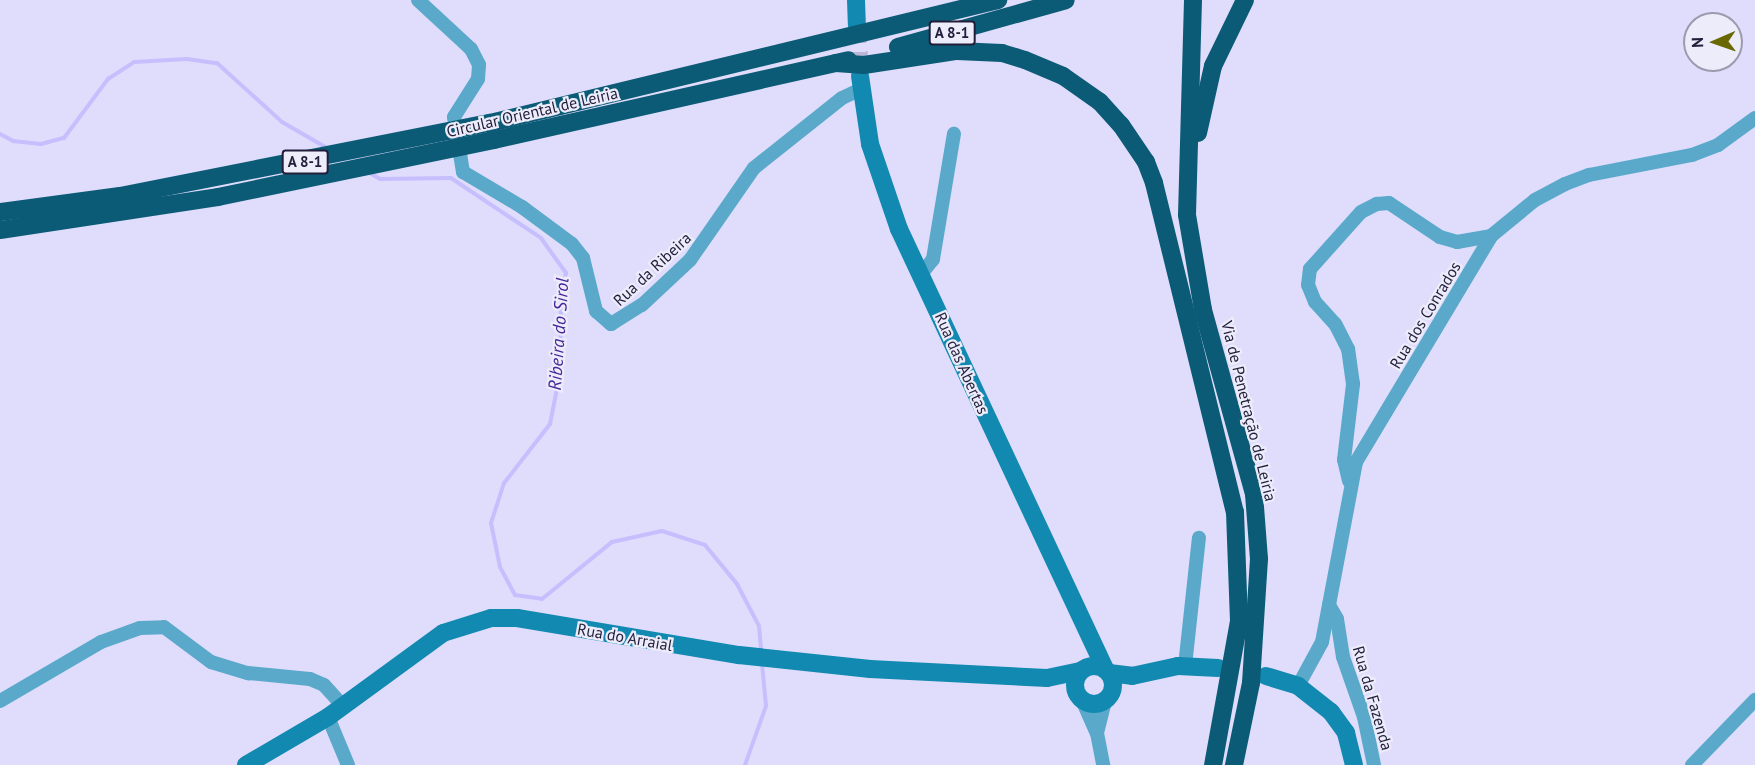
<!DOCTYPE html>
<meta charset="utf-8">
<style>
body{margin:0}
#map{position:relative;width:1755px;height:765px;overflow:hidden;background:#dfddfb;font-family:"PT Sans",sans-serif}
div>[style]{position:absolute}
.stream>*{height:4px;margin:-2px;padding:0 2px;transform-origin:2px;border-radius:2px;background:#c5bffe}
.secondary-tunnel>*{height:18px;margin-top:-9px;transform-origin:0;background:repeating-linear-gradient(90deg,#b9b7d4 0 18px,transparent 0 27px)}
.street>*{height:14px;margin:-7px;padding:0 7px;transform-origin:7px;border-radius:7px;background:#5aa9cb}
.secondary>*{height:18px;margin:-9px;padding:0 9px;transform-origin:9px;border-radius:9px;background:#1289b1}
.secondary>.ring{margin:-9px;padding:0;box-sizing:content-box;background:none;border:18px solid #1289b1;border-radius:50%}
.highway>*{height:18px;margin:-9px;padding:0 9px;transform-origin:9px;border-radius:9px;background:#0c5b76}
.highway-bridge>*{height:18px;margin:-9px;padding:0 9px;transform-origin:9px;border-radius:9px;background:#0c5b76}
span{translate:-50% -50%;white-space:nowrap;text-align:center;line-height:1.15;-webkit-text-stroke:4.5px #ececfb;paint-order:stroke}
.shield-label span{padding:2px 4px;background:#ececfb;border:2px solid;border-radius:4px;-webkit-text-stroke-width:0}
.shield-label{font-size:15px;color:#221e3a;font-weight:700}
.street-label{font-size:16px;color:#221e3a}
.water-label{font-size:18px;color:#462499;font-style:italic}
.north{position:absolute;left:1683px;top:12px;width:60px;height:60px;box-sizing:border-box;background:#ececfb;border:2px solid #9b9aae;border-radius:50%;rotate:268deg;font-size:16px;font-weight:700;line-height:24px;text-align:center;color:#221e3a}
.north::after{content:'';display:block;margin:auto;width:21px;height:27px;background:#6a6803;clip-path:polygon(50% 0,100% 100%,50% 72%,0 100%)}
</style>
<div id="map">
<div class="stream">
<i style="left:0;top:134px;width:15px;rotate:28deg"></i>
<i style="left:13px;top:141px;width:28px;rotate:6deg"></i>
<i style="left:41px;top:144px;width:24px;rotate:-15deg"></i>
<i style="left:64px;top:138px;width:74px;rotate:-53.3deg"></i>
<i style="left:108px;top:79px;width:31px;rotate:-33deg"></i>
<i style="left:134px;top:62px;width:53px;rotate:-3.2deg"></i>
<i style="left:187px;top:59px;width:30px;rotate:8deg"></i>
<i style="left:217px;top:63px;width:88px;rotate:42.2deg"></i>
<i style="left:282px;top:122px;width:52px;rotate:30deg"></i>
<i style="left:368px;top:172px;width:14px;rotate:30deg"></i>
<i style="left:380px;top:179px;width:71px;rotate:-0.8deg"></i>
<i style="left:451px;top:178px;width:108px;rotate:33.7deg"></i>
<i style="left:541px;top:238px;width:43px;rotate:54.5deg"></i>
<i style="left:566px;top:273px;width:25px;rotate:102deg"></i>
<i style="left:561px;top:297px;width:76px;rotate:90.8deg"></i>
<i style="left:560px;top:373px;width:52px;rotate:101.1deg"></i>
<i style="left:550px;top:424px;width:75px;rotate:127.9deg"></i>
<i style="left:504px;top:483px;width:42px;rotate:108deg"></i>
<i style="left:491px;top:523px;width:45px;rotate:78.4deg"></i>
<i style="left:500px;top:567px;width:32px;rotate:62deg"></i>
<i style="left:515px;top:595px;width:27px;rotate:8deg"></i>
<i style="left:542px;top:599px;width:90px;rotate:-39.2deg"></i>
<i style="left:612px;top:542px;width:51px;rotate:-12.4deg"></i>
<i style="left:662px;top:531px;width:45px;rotate:18deg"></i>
<i style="left:705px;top:545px;width:50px;rotate:50.6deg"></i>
<i style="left:737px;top:584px;width:47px;rotate:62.4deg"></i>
<i style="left:759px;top:626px;width:25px;rotate:85deg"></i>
<i style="left:745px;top:765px;width:63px;rotate:-70.4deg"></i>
<i style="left:766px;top:706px;width:42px;rotate:-95.4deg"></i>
</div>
<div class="secondary-tunnel">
<i style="left:857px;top:25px;width:51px;rotate:86.6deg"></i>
</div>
<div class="street">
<i style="left:418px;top:0;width:72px;rotate:42.8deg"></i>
<i style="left:471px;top:49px;width:18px;rotate:63deg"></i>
<i style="left:479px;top:65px;width:14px;rotate:94deg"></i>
<i style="left:478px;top:79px;width:45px;rotate:122.3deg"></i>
<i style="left:454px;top:117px;width:56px;rotate:80.7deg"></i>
<i style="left:463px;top:172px;width:69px;rotate:30.7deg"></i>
<i style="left:522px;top:207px;width:62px;rotate:36.5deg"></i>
<i style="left:572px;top:244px;width:18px;rotate:52deg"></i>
<i style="left:583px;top:258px;width:55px;rotate:76.2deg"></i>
<i style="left:596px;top:311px;width:20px;rotate:41deg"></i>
<i style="left:611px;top:324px;width:36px;rotate:-32deg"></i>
<i style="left:642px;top:305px;width:66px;rotate:-43.2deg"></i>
<i style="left:690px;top:260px;width:112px;rotate:-55.2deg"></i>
<i style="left:754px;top:168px;width:112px;rotate:-38.5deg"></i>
<i style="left:842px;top:98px;width:21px;rotate:-25deg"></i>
<i style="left:921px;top:274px;width:19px;rotate:-51deg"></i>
<i style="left:933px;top:259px;width:127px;rotate:-80.5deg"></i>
<i style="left:1349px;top:481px;width:22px;rotate:-103deg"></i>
<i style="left:1344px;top:460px;width:77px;rotate:-83.2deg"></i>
<i style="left:1353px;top:384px;width:35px;rotate:-98deg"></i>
<i style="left:1348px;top:349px;width:28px;rotate:-117deg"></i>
<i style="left:1335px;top:324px;width:30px;rotate:-132deg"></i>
<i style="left:1315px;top:302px;width:18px;rotate:-112deg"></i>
<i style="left:1308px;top:285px;width:16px;rotate:-83deg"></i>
<i style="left:1310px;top:269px;width:76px;rotate:-48.2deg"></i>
<i style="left:1361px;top:212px;width:18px;rotate:-27deg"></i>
<i style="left:1377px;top:204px;width:12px;rotate:-5deg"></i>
<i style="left:1389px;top:203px;width:61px;rotate:33.7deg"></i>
<i style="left:1440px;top:237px;width:18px;rotate:16deg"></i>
<i style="left:1457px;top:242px;width:35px;rotate:-10deg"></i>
<i style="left:1329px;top:605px;width:16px;rotate:60deg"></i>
<i style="left:1337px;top:619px;width:38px;rotate:81deg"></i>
<i style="left:1343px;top:657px;width:64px;rotate:70.7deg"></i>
<i style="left:1364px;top:717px;width:49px;rotate:78.2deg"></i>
<i style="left:1185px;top:666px;width:129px;rotate:-83.8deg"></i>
<i style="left:1298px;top:686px;width:50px;rotate:-61.4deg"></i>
<i style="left:1322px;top:642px;width:183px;rotate:-79.3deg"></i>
<i style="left:1356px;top:462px;width:263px;rotate:-59.1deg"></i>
<i style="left:1491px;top:236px;width:57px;rotate:-39.3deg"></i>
<i style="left:1535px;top:200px;width:34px;rotate:-28deg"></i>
<i style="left:1565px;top:184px;width:26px;rotate:-21deg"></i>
<i style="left:1589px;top:175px;width:105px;rotate:-11deg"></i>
<i style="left:1692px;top:155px;width:28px;rotate:-21deg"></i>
<i style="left:1718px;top:145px;width:46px;rotate:-36.1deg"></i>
<i style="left:1082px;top:700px;width:36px;rotate:66deg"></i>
<i style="left:1097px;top:733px;width:33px;rotate:79deg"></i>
<i style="left:0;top:701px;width:117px;rotate:-30.3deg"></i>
<i style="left:101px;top:642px;width:41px;rotate:-19.7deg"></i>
<i style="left:140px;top:628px;width:24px;rotate:-2deg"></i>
<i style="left:164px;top:627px;width:59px;rotate:36.7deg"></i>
<i style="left:211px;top:662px;width:39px;rotate:17deg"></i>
<i style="left:248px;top:673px;width:62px;rotate:5.5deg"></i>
<i style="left:310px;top:679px;width:15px;rotate:23deg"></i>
<i style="left:324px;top:685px;width:28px;rotate:48deg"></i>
<i style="left:328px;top:717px;width:52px;rotate:67.4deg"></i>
<i style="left:1097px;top:733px;width:34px;rotate:-76deg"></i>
<i style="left:1692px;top:765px;width:91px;rotate:-45.9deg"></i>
</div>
<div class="secondary">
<i style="left:856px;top:0;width:25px;rotate:88deg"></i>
<i style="left:860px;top:76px;width:69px;rotate:81.6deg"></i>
<i style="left:870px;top:144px;width:90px;rotate:71.2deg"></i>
<i style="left:899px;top:229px;width:487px;rotate:64.9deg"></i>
<i class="ring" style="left:1075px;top:666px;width:20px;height:20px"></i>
<i style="left:1109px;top:673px;width:23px;rotate:7deg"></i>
<i style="left:1132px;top:676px;width:47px;rotate:-12.3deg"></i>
<i style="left:1178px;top:666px;width:40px;rotate:2.9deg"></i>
<i style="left:1266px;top:676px;width:34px;rotate:17deg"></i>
<i style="left:1298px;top:686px;width:42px;rotate:38.2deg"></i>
<i style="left:1331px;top:712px;width:26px;rotate:54deg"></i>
<i style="left:1346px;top:733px;width:33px;rotate:76deg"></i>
<i style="left:246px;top:765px;width:95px;rotate:-30.3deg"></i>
<i style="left:328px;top:717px;width:142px;rotate:-36.1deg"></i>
<i style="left:443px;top:633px;width:50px;rotate:-17.4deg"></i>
<i style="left:491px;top:618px;width:26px"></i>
<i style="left:517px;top:618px;width:225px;rotate:9.5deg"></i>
<i style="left:739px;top:655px;width:132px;rotate:6.1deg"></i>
<i style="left:870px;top:669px;width:177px;rotate:2.9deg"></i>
<i style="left:1047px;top:678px;width:34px;rotate:-12deg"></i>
</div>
<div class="highway">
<i style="left:1193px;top:0;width:215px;rotate:91.6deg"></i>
<i style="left:1187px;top:215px;width:96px;rotate:80.4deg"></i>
<i style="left:1203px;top:310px;width:191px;rotate:74.5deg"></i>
<i style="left:1254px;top:494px;width:65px;rotate:85.6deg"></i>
<i style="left:1259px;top:559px;width:124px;rotate:93.7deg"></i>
<i style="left:1251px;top:683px;width:84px;rotate:101.7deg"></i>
<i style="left:898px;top:47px;width:174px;rotate:-15.6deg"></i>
<i style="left:836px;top:63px;width:28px;rotate:4deg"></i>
<i style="left:864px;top:65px;width:94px;rotate:-8.6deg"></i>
<i style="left:957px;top:51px;width:45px;rotate:2.5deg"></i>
<i style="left:1002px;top:53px;width:24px;rotate:17deg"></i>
<i style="left:1025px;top:60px;width:41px;rotate:22.8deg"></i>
<i style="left:1063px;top:76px;width:45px;rotate:35.1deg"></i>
<i style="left:1100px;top:102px;width:31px;rotate:48deg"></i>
<i style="left:1121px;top:125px;width:45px;rotate:56deg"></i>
<i style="left:1146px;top:162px;width:22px;rotate:69deg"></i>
<i style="left:1154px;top:183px;width:339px;rotate:76.2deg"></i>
<i style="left:1235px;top:512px;width:109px;rotate:87.9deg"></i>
<i style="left:1239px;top:621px;width:146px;rotate:100.2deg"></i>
<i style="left:490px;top:123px;width:523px;rotate:-13.61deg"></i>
<i style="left:1198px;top:133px;width:69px;rotate:-77.4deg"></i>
<i style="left:1213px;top:66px;width:73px;rotate:-64.1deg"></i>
<i style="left:494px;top:140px;width:363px;rotate:-12.7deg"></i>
<i style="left:0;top:212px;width:121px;rotate:-7.6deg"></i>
<i style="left:0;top:230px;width:220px;rotate:-8.6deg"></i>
</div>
<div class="highway-bridge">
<i style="left:120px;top:196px;width:377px;rotate:-11.2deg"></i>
<i style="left:218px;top:197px;width:282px;rotate:-11.7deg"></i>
</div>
<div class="shield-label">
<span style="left:952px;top:33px">A 8-1</span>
<span style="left:305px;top:162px">A 8-1</span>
</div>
<div class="street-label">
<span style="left:532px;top:112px;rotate:-13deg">Circular Oriental de Leiria</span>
<span style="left:652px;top:269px;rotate:-43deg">Rua da Ribeira</span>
<span style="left:1425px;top:315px;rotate:-59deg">Rua dos Conrados</span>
<span style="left:962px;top:363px;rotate:66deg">Rua das Abertas</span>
<span style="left:1249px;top:411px;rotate:76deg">Via de Penetração de Leiria</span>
<span style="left:625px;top:637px;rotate:10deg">Rua do Arraial</span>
<span style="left:1373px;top:698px;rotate:74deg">Rua da Fazenda</span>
</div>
<div class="water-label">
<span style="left:559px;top:334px;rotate:-86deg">Ribeira do Sirol</span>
</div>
<div class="north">N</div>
</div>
